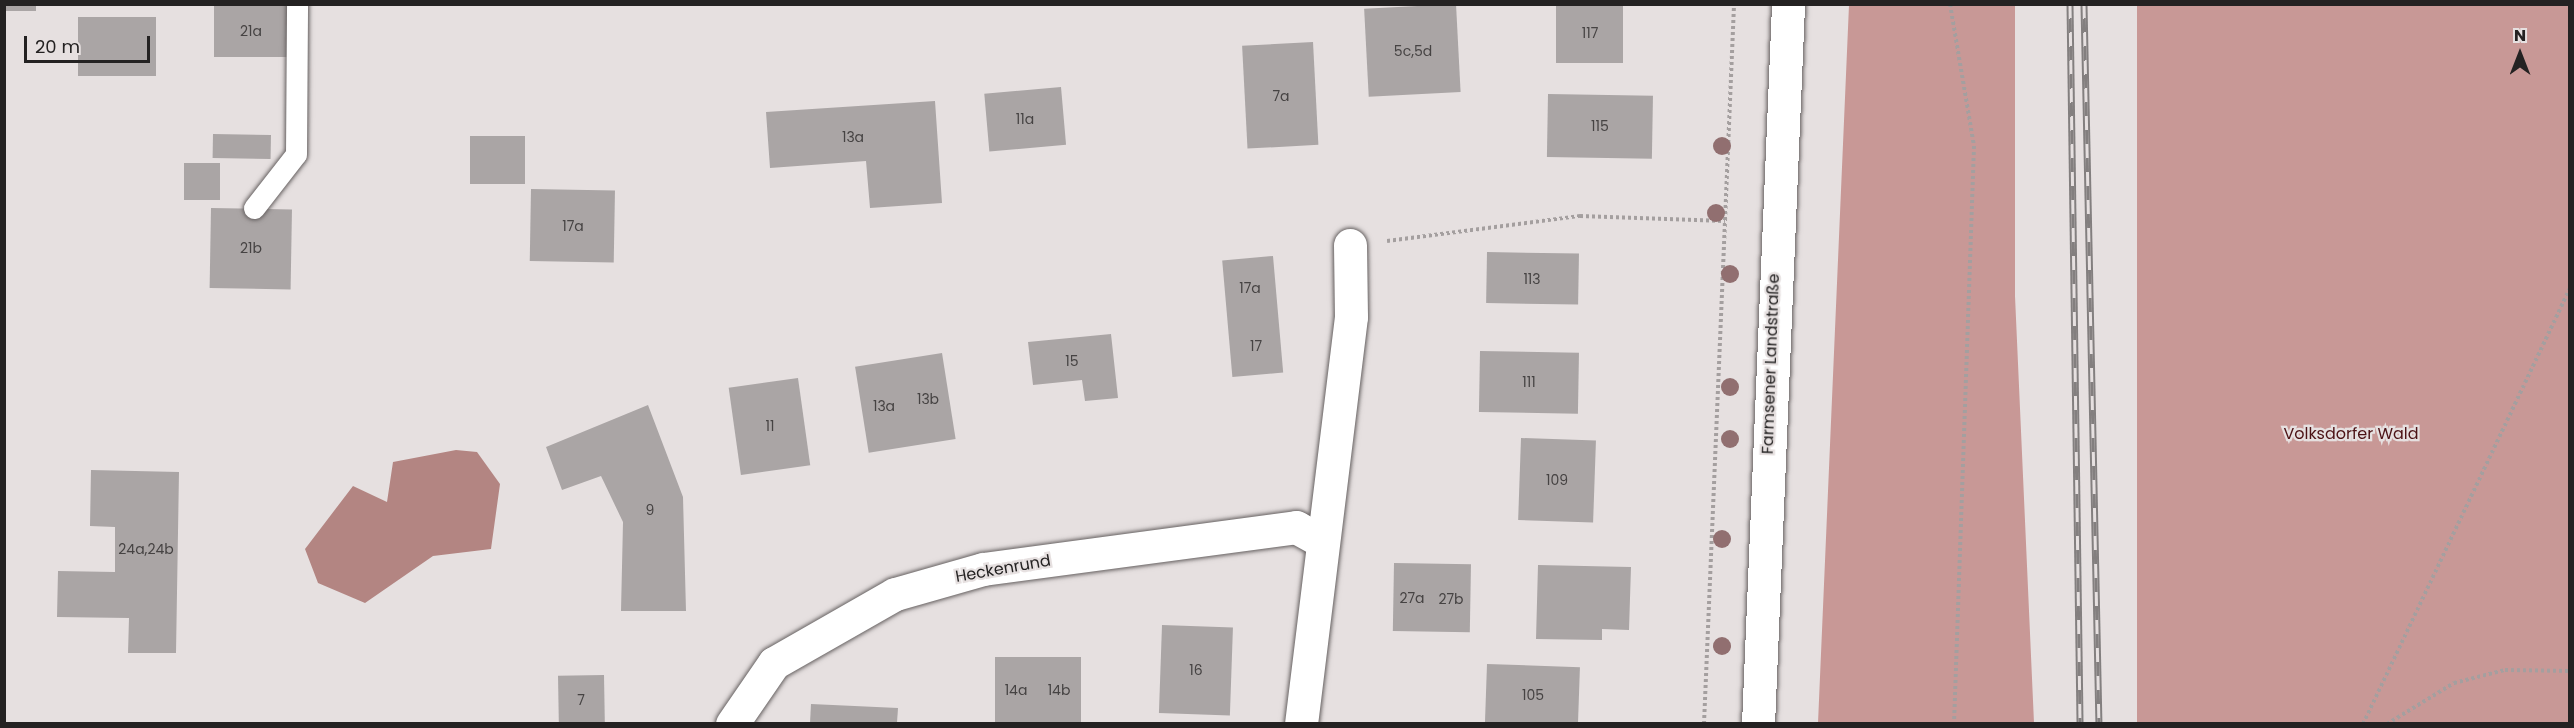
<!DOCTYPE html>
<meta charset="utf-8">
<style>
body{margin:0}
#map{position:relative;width:2574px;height:728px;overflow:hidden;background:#e6e0e0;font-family:Poppins,sans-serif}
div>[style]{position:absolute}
.forest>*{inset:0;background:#c89896;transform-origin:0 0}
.water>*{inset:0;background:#b38582}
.building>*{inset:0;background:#aaa5a5;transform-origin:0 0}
.path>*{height:4px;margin-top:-2px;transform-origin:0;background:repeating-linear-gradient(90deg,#a49f9f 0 3px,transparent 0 6px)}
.roads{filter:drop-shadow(0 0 2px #666161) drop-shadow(0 0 2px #666161)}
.service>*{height:21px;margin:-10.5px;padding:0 10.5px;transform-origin:10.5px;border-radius:10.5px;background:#fff}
.minor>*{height:33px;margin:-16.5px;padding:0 16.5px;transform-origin:16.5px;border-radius:16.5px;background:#fff}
.secondary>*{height:33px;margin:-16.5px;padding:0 16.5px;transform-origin:16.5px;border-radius:16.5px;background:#fff}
.rail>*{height:7px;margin-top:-3.5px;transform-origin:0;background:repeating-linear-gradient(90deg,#e6e0e0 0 14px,#837f7f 0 28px);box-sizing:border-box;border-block:2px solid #837f7f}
.trees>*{width:18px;height:18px;margin:-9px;border-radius:50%;background:#916f70}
span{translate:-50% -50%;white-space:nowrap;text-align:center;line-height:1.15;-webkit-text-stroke:4.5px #e6e0e0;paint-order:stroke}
.number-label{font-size:14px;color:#464343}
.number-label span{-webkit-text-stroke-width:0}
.street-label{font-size:16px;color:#242222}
.park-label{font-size:16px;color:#4c1215}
.frame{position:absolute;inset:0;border:6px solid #242222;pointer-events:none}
.north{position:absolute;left:2490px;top:24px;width:60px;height:60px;-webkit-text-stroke:4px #e6e0e0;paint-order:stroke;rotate:0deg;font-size:16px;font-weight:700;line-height:24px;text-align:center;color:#242222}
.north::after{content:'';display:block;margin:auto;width:21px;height:27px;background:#242222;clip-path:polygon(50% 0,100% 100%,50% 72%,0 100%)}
.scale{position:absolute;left:24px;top:36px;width:126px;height:27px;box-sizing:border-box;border:3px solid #242222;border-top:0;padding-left:8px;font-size:18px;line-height:21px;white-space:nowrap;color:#242222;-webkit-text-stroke:4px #e6e0e0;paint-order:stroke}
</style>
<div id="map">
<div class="forest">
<i style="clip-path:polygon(1849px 5px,2015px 5px,2015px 296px,2034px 723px,1818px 723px)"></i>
<i style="left:2137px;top:5px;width:432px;height:718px"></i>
</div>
<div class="water">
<i style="clip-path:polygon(456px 450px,477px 452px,500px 484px,491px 549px,433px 556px,365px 603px,318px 583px,305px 549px,353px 486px,387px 502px,393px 462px)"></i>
</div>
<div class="building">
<i style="left:5px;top:4px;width:31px;height:7px"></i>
<i style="left:214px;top:4px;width:74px;height:53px"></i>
<i style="left:1456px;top:4px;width:88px;height:92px;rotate:87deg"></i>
<i style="left:1556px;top:4px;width:67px;height:59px"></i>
<i style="left:78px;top:17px;width:78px;height:59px"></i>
<i style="left:1313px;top:42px;width:103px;height:71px;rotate:87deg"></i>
<i style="left:1061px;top:87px;width:58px;height:77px;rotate:85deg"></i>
<i style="left:1548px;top:94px;width:105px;height:63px;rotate:1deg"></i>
<i style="clip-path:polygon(935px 101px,942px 203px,870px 208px,866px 161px,770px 168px,766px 112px)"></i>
<i style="left:213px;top:134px;width:58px;height:24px;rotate:1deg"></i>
<i style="left:470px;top:136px;width:55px;height:48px"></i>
<i style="left:184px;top:163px;width:36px;height:37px"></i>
<i style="left:531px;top:189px;width:84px;height:72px;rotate:1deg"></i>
<i style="left:211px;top:208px;width:81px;height:80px;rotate:1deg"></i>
<i style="left:1487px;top:252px;width:92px;height:51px;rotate:1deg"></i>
<i style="left:1273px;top:256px;width:117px;height:51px;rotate:85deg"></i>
<i style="clip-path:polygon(1111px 334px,1118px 398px,1085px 401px,1082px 380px,1033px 385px,1028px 342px)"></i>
<i style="left:1480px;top:351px;width:99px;height:61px;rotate:1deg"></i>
<i style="left:942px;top:353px;width:87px;height:88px;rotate:81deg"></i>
<i style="left:798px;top:378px;width:88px;height:70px;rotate:82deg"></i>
<i style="clip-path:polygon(648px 405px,683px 497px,686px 611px,621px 611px,623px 522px,601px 476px,562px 490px,546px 447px)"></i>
<i style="left:1521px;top:438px;width:75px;height:82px;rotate:2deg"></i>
<i style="clip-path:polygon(91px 470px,179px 472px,176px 653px,128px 653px,129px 618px,57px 617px,58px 571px,115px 572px,115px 527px,90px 526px)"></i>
<i style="left:1394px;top:563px;width:77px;height:68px;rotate:1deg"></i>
<i style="clip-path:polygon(1538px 565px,1631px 567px,1629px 630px,1602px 629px,1602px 640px,1536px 639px)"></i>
<i style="left:1162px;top:625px;width:71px;height:88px;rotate:2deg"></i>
<i style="left:995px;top:657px;width:86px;height:66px"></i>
<i style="left:1487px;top:664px;width:93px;height:59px;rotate:2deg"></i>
<i style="left:604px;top:675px;width:48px;height:46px;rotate:89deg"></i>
<i style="clip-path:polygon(811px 704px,898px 708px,897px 723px,810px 723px)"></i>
</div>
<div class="path">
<i style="left:1950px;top:4px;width:144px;rotate:80.4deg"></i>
<i style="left:1974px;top:146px;width:578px;rotate:91.98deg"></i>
<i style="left:1387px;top:241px;width:195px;rotate:-7.4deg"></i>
<i style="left:1580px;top:216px;width:145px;rotate:2deg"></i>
<i style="left:1704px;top:724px;width:721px;rotate:-87.61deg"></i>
<i style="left:2363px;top:724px;width:483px;rotate:-64.6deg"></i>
<i style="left:2387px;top:724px;width:79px;rotate:-31.5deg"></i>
<i style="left:2454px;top:683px;width:53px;rotate:-14.3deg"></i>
<i style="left:2505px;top:670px;width:65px;rotate:0.9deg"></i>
</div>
<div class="roads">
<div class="service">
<i style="left:254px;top:208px;width:68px;rotate:-52.1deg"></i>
<i style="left:296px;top:154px;width:150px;rotate:-89.6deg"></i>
</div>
<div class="minor">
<i style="left:732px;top:724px;width:74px;rotate:-55.5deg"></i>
<i style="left:774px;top:663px;width:139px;rotate:-29.7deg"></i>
<i style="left:895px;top:594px;width:91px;rotate:-15.9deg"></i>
<i style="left:983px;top:569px;width:316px;rotate:-7.6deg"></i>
<i style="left:1296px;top:527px;width:29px;rotate:29deg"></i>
<i style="left:1301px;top:724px;width:410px;rotate:-83deg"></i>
<i style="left:1351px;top:317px;width:72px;rotate:-90.8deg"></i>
</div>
<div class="secondary">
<i style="left:1758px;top:724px;width:721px;rotate:-87.61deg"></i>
</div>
</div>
<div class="rail">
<i style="left:2070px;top:4px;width:720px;rotate:89.2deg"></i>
<i style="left:2084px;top:4px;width:720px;rotate:88.81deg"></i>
</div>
<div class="trees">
<i style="left:1722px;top:146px"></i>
<i style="left:1716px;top:213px"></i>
<i style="left:1730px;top:274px"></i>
<i style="left:1730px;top:387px"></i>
<i style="left:1730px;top:439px"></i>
<i style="left:1722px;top:539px"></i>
<i style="left:1722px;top:646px"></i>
</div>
<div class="number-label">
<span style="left:251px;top:31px">21a</span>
<span style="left:1590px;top:33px">117</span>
<span style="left:1413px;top:51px">5c,5d</span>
<span style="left:1281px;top:96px">7a</span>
<span style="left:1025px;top:119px">11a</span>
<span style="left:1600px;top:126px">115</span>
<span style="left:853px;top:137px">13a</span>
<span style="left:573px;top:226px">17a</span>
<span style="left:251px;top:248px">21b</span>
<span style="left:1532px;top:279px">113</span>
<span style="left:1250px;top:288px">17a</span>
<span style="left:1256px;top:346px">17</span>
<span style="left:1072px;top:361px">15</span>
<span style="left:1529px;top:382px">111</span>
<span style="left:928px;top:399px">13b</span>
<span style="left:884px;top:406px">13a</span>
<span style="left:770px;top:426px">11</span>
<span style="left:1557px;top:480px">109</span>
<span style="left:650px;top:510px">9</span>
<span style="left:146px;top:549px">24a,24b</span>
<span style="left:1412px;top:598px">27a</span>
<span style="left:1451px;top:599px">27b</span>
<span style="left:1196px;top:670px">16</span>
<span style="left:1016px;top:690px">14a</span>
<span style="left:1059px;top:690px">14b</span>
<span style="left:1533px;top:695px">105</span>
<span style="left:581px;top:700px">7</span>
</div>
<div class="street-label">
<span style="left:1771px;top:364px;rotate:-88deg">Farmsener Landstraße</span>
<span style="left:1003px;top:569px;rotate:-10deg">Heckenrund</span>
</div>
<div class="park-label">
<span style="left:2351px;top:434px">Volksdorfer Wald</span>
</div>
<div class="frame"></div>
<div class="north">N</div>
<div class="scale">20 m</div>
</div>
